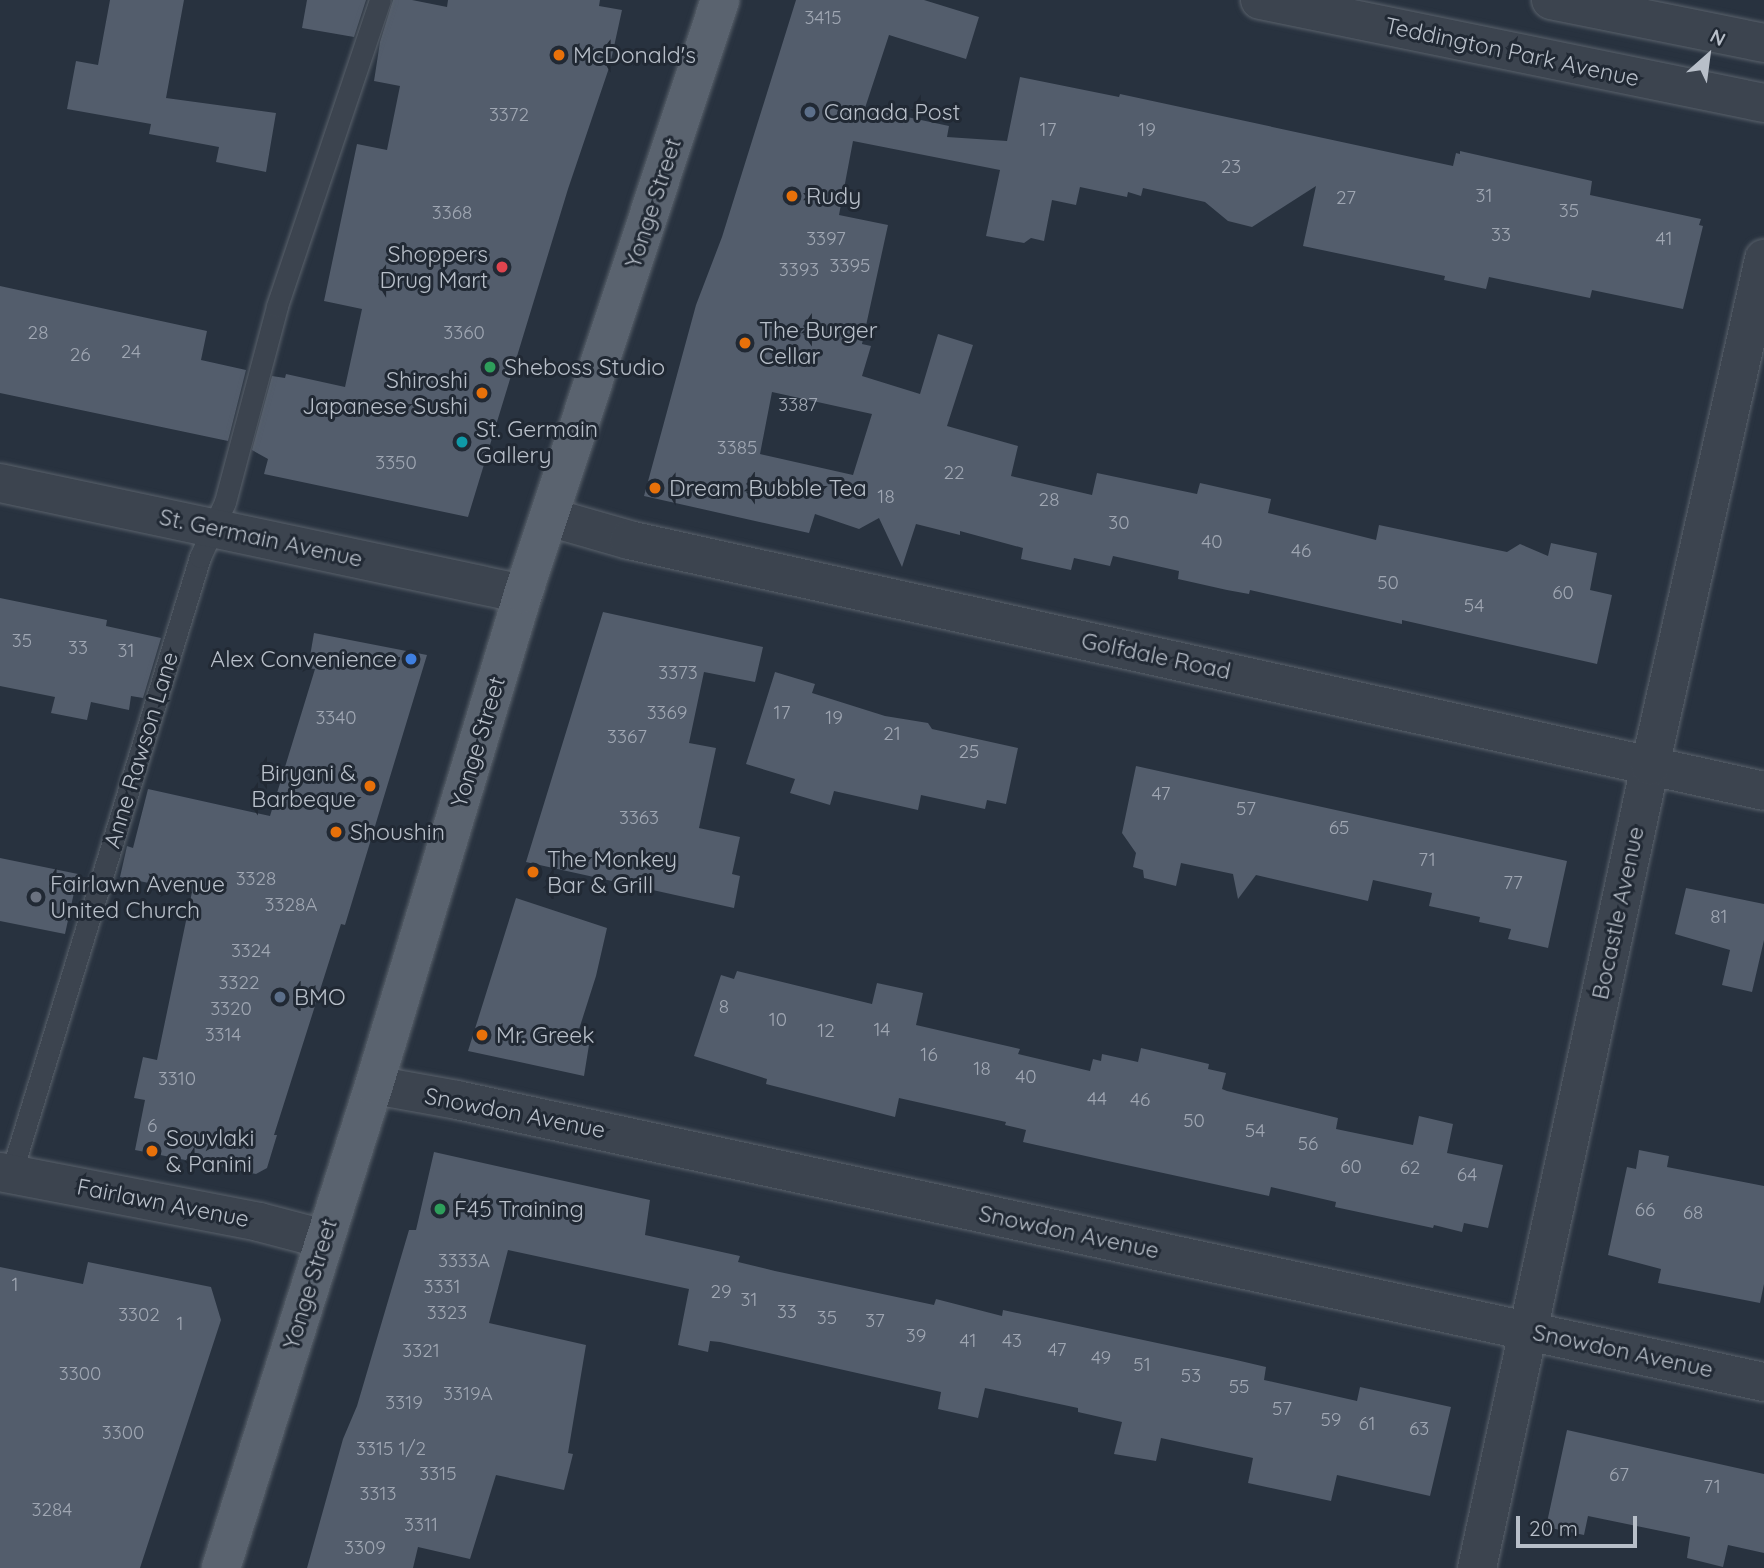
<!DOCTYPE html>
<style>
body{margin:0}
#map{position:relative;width:1764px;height:1568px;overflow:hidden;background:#28323f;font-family:Quicksand,sans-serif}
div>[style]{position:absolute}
.building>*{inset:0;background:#535d6c}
.roads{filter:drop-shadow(0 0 2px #5a626c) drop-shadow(0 0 2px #5a626c)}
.lane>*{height:21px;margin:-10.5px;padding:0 10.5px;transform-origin:10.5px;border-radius:10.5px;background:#3c444f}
.street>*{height:38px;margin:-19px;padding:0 19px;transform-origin:19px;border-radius:19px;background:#3c444f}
.primary>*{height:38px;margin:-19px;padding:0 19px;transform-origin:19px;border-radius:19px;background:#5a636f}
.dots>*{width:19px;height:19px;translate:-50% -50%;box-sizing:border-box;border:4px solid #212934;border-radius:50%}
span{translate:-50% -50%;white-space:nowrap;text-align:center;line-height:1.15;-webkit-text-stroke:6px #212934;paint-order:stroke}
.number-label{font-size:19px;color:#9fa6b2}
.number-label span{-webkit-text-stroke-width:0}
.street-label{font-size:23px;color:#b8bfc9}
.poi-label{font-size:23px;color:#b8bfc9}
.left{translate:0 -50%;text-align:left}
.right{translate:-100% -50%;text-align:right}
.north{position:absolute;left:1673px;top:21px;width:70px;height:70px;-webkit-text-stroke:5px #212934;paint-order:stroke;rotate:28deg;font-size:19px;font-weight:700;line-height:28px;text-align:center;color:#b8bfc9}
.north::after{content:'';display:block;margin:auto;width:24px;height:32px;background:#b8bfc9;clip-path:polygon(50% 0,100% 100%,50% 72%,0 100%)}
.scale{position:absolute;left:1516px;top:1516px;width:121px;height:32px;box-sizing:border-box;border:4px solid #b8bfc9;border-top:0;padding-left:9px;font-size:21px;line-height:24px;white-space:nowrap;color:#b8bfc9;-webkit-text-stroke:5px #212934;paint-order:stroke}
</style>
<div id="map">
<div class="building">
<i style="clip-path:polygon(110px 0,184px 0,166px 98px,276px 113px,266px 172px,216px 162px,219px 147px,149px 134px,151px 124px,67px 109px,76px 61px,98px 65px)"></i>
<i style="clip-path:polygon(307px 0,366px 0,354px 37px,302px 28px)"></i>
<i style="clip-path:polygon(393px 0,412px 0,447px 7px,448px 0,600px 0,599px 6px,622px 10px,610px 65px,568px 189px,468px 517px,264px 474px,268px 459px,252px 450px,272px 376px,285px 378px,286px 374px,345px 387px,362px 309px,324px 301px,357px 144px,387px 150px,400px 86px,374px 81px,380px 42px)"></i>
<i style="clip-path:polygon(evenodd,796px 0,924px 0,979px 17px,966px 59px,889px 35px,865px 108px,949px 126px,947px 137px,1007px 141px,1020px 77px,1119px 97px,1120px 94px,1453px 166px,1456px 153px,1460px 154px,1460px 151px,1592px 181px,1590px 195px,1701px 219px,1699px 225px,1703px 226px,1683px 309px,1592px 290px,1590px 298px,1489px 277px,1486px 289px,1444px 280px,1445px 276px,1303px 246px,1316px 186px,1252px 227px,1228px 221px,1205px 202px,1143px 188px,1141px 196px,1128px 192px,1127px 197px,1080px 187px,1076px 205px,1052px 200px,1044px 241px,1031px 238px,1024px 243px,986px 236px,1000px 170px,853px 141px,839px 215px,888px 225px,862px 344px,871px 346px,862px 376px,920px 394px,938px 334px,973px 345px,947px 426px,1018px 446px,1011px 476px,1092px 495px,1097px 473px,1197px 494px,1200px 483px,1271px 499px,1268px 513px,1376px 540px,1379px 525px,1507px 552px,1520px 544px,1548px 556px,1551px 543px,1597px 553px,1590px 590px,1612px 595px,1597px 664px,1402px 620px,1402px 624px,1250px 590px,1249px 594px,1227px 590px,1178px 579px,1179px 571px,1113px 556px,1110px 566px,1074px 558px,1071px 570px,1021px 559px,1023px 548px,960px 531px,960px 535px,916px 524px,902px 567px,879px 518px,859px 529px,815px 514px,809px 533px,644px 496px,696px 305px,722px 237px,796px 0,772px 392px,872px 414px,853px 475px,760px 454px,772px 392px)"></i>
<i style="clip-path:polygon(0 286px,207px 331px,201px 360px,246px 370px,228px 441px,0 393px)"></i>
<i style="clip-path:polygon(0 598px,107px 620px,106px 626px,161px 638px,143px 698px,131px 696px,129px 710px,91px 702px,87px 720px,51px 713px,55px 697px,0 686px)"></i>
<i style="clip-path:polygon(603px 612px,763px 647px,755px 682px,704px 672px,689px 743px,716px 748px,699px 828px,740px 837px,732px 874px,740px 876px,734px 908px,526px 862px)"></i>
<i style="clip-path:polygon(314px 633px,427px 655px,345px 925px,341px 924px,274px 1135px,277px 1135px,267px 1168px,256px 1174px,135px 1150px,145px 1100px,134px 1098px,143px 1057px,157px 1060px,192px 892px,120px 877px,127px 846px,133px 848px,148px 789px,270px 816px,315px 669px,308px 668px)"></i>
<i style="clip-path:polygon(775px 672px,815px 684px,812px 693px,885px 716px,928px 723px,932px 729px,1018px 748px,1006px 804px,987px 800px,985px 809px,921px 795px,918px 810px,834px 791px,830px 805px,790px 793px,795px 779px,746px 764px)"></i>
<i style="clip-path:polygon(1136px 766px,1567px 861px,1548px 948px,1508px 939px,1511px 929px,1479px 922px,1480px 917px,1429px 906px,1432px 893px,1373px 880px,1368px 901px,1256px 875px,1238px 899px,1233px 874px,1181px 863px,1176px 886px,1144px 878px,1143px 870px,1133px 867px,1136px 853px,1122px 833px)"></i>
<i style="clip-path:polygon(0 858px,78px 874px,65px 934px,0 921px)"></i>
<i style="clip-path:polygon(1686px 888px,1764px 904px,1764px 940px,1752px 992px,1722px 985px,1730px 950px,1675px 934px)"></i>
<i style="clip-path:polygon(516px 898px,607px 928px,596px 976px,575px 1042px,589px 1045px,584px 1076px,468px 1051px)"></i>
<i style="clip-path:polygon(737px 971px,872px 1004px,877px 983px,923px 993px,916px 1025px,1020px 1049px,1018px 1054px,1090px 1071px,1093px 1059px,1101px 1061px,1102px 1054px,1138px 1062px,1141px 1048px,1209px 1064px,1208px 1069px,1226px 1073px,1222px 1089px,1227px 1091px,1338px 1118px,1336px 1129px,1413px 1145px,1419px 1116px,1453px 1124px,1447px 1153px,1503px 1165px,1488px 1228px,1464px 1223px,1462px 1232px,1434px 1225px,1433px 1228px,1335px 1207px,1336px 1202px,1271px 1187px,1269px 1196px,1108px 1161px,1023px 1142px,1026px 1130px,1005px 1125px,1006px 1122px,899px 1098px,895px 1117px,766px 1084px,767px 1079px,694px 1056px,721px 975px,734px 979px)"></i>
<i style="clip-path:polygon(1639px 1150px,1669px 1156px,1667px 1167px,1764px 1186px,1764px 1284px,1760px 1303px,1658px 1283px,1661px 1269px,1608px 1255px,1627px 1167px,1636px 1169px)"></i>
<i style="clip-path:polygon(434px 1152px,650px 1200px,645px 1235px,740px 1256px,738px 1262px,775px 1271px,934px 1305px,936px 1299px,1002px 1316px,1003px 1310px,1232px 1359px,1266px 1367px,1264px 1380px,1357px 1401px,1360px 1387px,1451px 1407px,1430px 1496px,1337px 1475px,1331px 1501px,1248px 1483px,1253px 1458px,1161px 1438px,1156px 1461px,1114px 1454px,1122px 1422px,1078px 1412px,1078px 1408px,985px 1388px,978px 1418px,938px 1409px,941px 1392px,720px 1342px,710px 1341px,708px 1352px,678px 1345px,689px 1289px,508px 1250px,489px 1323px,586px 1345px,568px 1453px,573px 1454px,564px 1490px,496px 1475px,470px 1559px,418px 1547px,413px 1568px,307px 1568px,343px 1439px,357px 1406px,409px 1230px,416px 1230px)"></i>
<i style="clip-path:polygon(88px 1262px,211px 1287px,221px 1320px,140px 1568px,0 1568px,0 1267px,83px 1284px)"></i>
<i style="clip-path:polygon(1567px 1430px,1764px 1474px,1764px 1553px,1728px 1545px,1723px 1567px,1687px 1558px,1690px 1537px,1588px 1516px,1584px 1535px,1546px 1527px)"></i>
</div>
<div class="roads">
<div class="lane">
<i style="left:11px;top:1174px;width:645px;rotate:-72.97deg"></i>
<i style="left:200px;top:557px;width:60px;rotate:-65.6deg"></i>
<i style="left:225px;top:502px;width:203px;rotate:-75.1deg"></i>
<i style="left:277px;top:306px;width:323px;rotate:-71.4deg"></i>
</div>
<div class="street">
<i style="left:1260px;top:0;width:514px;rotate:11.55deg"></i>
<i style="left:1551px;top:0;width:217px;rotate:11.4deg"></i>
<i style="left:0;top:483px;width:535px;rotate:11.98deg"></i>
<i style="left:549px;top:517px;width:83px;rotate:16deg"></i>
<i style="left:629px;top:540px;width:1162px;rotate:12.47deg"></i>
<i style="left:374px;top:1085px;width:84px;rotate:10.2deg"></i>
<i style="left:457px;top:1100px;width:1337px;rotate:12.18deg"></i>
<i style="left:0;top:1172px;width:264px;rotate:10.9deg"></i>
<i style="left:259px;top:1222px;width:67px;rotate:14.7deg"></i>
<i style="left:1477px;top:1568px;width:820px;rotate:-77.83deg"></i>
<i style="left:1650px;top:766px;width:520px;rotate:-77.33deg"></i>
</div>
<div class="primary">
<i style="left:221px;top:1568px;width:507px;rotate:-72.42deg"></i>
<i style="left:374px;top:1085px;width:513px;rotate:-73.12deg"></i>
<i style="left:523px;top:594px;width:626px;rotate:-71.65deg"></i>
</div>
</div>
<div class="dots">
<i style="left:559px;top:55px;background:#e8710a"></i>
<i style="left:810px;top:112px;background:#5c6f8a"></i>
<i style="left:792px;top:196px;background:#e8710a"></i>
<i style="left:502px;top:267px;background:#e0444e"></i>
<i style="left:745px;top:343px;background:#e8710a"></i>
<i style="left:490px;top:367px;background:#2e9e5b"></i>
<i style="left:482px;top:393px;background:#e8710a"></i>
<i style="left:462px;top:442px;background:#0f9aa8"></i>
<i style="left:655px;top:488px;background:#e8710a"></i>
<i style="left:411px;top:659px;background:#3f7fe0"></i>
<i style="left:370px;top:786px;background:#e8710a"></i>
<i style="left:336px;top:832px;background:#e8710a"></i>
<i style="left:533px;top:872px;background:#e8710a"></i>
<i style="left:36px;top:897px;background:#6b7280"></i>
<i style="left:280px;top:997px;background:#5c6f8a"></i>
<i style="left:482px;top:1035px;background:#e8710a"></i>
<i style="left:152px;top:1151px;background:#e8710a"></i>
<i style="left:440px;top:1209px;background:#2e9e5b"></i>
</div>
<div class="number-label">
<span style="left:823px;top:18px">3415</span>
<span style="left:509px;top:115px">3372</span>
<span style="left:1048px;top:130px">17</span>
<span style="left:1147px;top:130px">19</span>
<span style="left:1231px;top:167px">23</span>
<span style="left:1484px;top:196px">31</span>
<span style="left:1346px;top:198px">27</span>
<span style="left:1569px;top:211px">35</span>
<span style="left:452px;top:213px">3368</span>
<span style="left:1501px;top:235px">33</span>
<span style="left:826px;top:239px">3397</span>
<span style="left:1664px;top:239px">41</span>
<span style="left:850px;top:266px">3395</span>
<span style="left:799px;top:270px">3393</span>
<span style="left:38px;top:333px">28</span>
<span style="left:464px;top:333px">3360</span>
<span style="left:131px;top:352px">24</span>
<span style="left:80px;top:355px">26</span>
<span style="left:798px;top:405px">3387</span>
<span style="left:737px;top:448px">3385</span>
<span style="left:396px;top:463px">3350</span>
<span style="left:954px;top:473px">22</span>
<span style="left:886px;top:497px">18</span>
<span style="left:1049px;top:500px">28</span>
<span style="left:1119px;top:523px">30</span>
<span style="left:1212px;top:542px">40</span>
<span style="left:1301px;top:551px">46</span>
<span style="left:1388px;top:583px">50</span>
<span style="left:1563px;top:593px">60</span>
<span style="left:1474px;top:606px">54</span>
<span style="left:22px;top:641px">35</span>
<span style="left:78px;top:648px">33</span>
<span style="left:126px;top:651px">31</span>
<span style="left:678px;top:673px">3373</span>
<span style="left:667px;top:713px">3369</span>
<span style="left:782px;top:713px">17</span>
<span style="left:336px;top:718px">3340</span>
<span style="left:834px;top:718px">19</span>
<span style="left:892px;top:734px">21</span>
<span style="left:627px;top:737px">3367</span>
<span style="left:969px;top:752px">25</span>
<span style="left:1161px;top:794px">47</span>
<span style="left:1246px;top:809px">57</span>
<span style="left:639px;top:818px">3363</span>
<span style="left:1339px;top:828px">65</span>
<span style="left:1427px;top:860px">71</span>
<span style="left:256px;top:879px">3328</span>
<span style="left:1513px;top:883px">77</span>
<span style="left:291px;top:905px">3328A</span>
<span style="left:1719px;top:917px">81</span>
<span style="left:251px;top:951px">3324</span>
<span style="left:239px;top:983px">3322</span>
<span style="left:724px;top:1007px">8</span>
<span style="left:231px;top:1009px">3320</span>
<span style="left:778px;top:1020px">10</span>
<span style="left:882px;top:1030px">14</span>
<span style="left:826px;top:1031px">12</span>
<span style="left:223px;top:1035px">3314</span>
<span style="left:929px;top:1055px">16</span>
<span style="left:982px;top:1069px">18</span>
<span style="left:1026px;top:1077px">40</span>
<span style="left:177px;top:1079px">3310</span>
<span style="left:1097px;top:1099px">44</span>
<span style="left:1140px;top:1100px">46</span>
<span style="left:1194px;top:1121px">50</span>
<span style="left:152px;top:1126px">6</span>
<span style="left:1255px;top:1131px">54</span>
<span style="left:1308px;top:1144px">56</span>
<span style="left:1351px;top:1167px">60</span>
<span style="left:1410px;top:1168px">62</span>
<span style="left:1467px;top:1175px">64</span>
<span style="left:1645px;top:1210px">66</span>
<span style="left:1693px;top:1213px">68</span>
<span style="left:464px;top:1261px">3333A</span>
<span style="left:15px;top:1285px">1</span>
<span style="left:442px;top:1287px">3331</span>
<span style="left:721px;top:1292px">29</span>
<span style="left:749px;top:1300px">31</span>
<span style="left:787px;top:1312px">33</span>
<span style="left:447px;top:1313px">3323</span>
<span style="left:139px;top:1315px">3302</span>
<span style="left:827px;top:1318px">35</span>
<span style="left:875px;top:1321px">37</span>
<span style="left:180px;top:1324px">1</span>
<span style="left:916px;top:1336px">39</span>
<span style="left:968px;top:1341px">41</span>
<span style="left:1012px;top:1341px">43</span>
<span style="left:1057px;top:1350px">47</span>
<span style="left:421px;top:1351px">3321</span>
<span style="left:1101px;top:1358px">49</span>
<span style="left:1142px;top:1365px">51</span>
<span style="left:80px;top:1374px">3300</span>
<span style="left:1191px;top:1376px">53</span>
<span style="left:1239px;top:1387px">55</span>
<span style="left:468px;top:1394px">3319A</span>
<span style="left:404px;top:1403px">3319</span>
<span style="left:1282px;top:1409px">57</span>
<span style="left:1331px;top:1420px">59</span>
<span style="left:1367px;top:1424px">61</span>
<span style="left:1419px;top:1429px">63</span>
<span style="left:123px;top:1433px">3300</span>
<span style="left:391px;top:1449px">3315 1/2</span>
<span style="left:438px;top:1474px">3315</span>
<span style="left:1619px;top:1475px">67</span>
<span style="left:1712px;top:1487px">71</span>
<span style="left:378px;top:1494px">3313</span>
<span style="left:52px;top:1510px">3284</span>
<span style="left:421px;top:1525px">3311</span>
<span style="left:365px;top:1548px">3309</span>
</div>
<div class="street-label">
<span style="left:1512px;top:52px;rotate:12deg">Teddington Park Avenue</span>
<span style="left:653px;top:203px;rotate:-72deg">Yonge Street</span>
<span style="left:261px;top:538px;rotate:12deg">St. Germain Avenue</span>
<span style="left:1156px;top:656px;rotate:12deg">Golfdale Road</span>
<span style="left:478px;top:742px;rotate:-73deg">Yonge Street</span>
<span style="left:141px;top:750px;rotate:-73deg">Anne Rawson Lane</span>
<span style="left:1618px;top:913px;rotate:-78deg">Bocastle Avenue</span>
<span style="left:515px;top:1113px;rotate:11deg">Snowdon Avenue</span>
<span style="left:163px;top:1203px;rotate:11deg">Fairlawn Avenue</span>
<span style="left:1069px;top:1232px;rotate:12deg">Snowdon Avenue</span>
<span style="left:310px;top:1284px;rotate:-73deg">Yonge Street</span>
<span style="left:1623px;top:1351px;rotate:12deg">Snowdon Avenue</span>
</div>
<div class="poi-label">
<span class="left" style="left:573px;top:55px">McDonald's</span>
<span class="left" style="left:824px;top:112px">Canada Post</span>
<span class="left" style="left:806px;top:196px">Rudy</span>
<span class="right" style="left:488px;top:267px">Shoppers<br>Drug Mart</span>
<span class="left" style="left:759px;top:343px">The Burger<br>Cellar</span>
<span class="left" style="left:504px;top:367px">Sheboss Studio</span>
<span class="right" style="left:468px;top:393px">Shiroshi<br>Japanese Sushi</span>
<span class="left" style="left:476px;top:442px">St. Germain<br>Gallery</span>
<span class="left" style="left:669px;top:488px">Dream Bubble Tea</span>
<span class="right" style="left:397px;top:659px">Alex Convenience</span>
<span class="right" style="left:356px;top:786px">Biryani &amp;<br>Barbeque</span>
<span class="left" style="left:350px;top:832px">Shoushin</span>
<span class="left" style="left:547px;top:872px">The Monkey<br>Bar &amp; Grill</span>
<span class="left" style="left:50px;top:897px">Fairlawn Avenue<br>United Church</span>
<span class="left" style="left:294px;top:997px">BMO</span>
<span class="left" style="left:496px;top:1035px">Mr. Greek</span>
<span class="left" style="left:166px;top:1151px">Souvlaki<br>&amp; Panini</span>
<span class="left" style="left:454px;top:1209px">F45 Training</span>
</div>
<div class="north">N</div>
<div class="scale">20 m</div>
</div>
